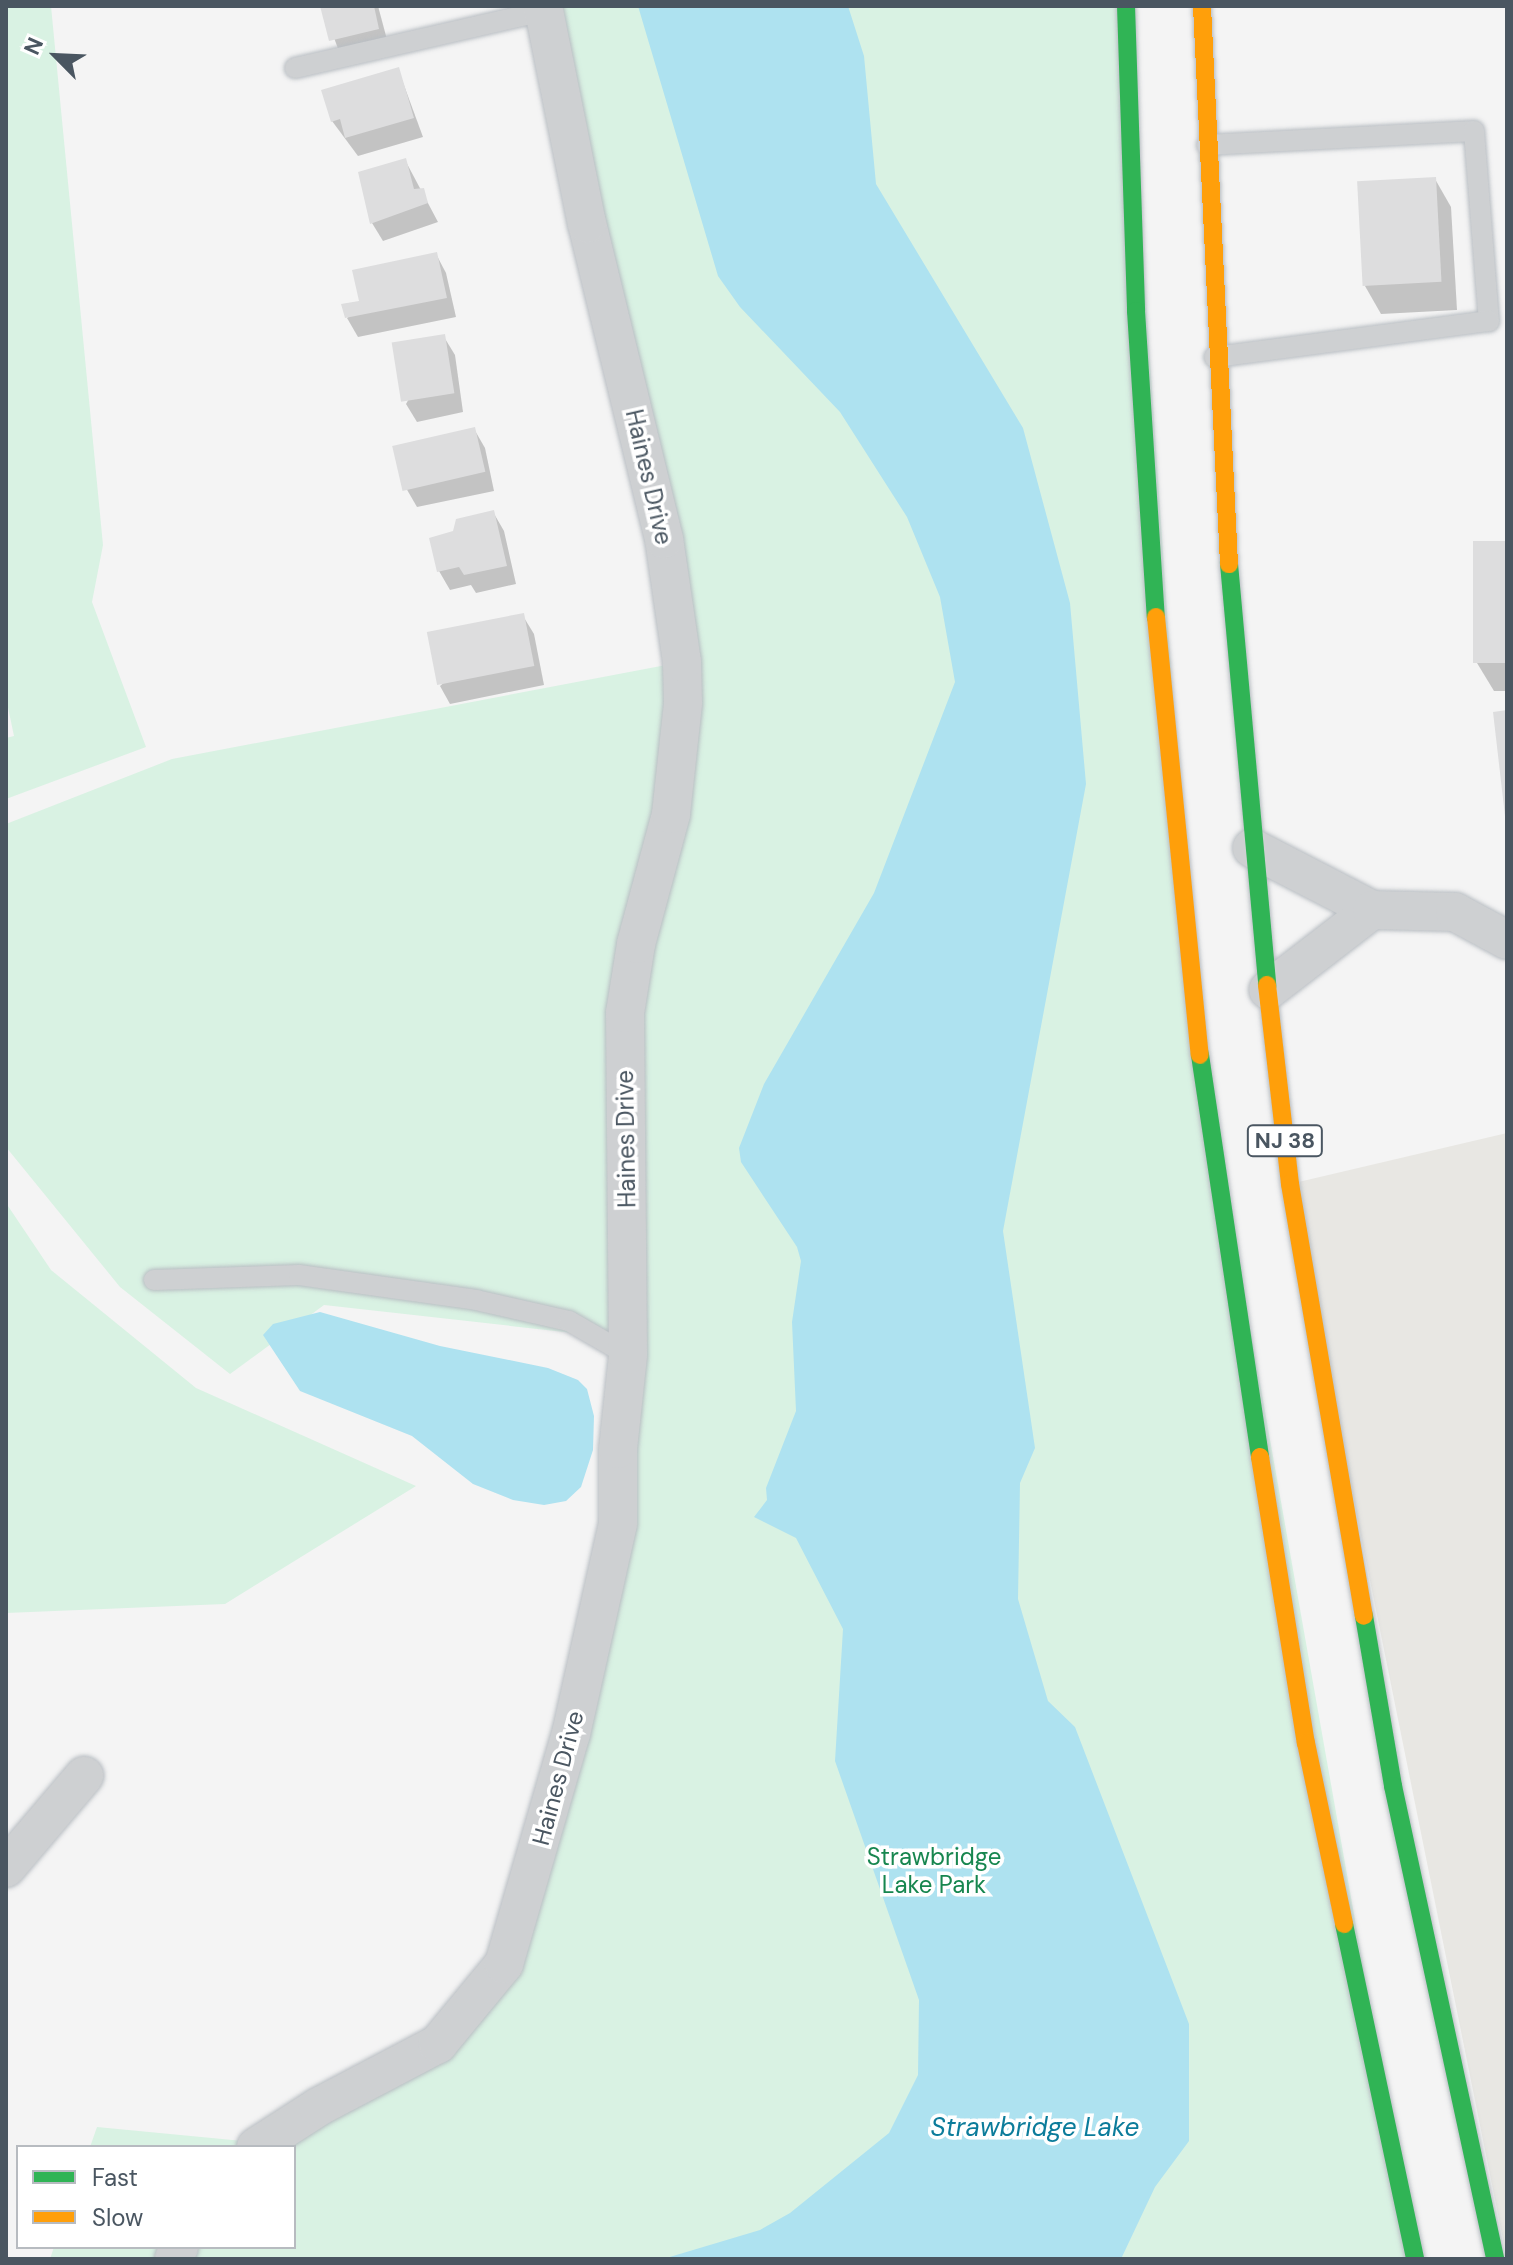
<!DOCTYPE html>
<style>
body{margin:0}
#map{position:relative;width:1513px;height:2265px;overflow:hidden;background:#f4f4f4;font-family:"DM Sans",sans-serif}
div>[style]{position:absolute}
.commercial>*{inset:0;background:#e8e7e3}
.green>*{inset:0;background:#d9f2e3}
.water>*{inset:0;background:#aee2f0}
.shadow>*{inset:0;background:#0003}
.building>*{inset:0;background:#ddddde;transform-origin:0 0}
.roads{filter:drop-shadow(0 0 2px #b9bec3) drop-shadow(0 0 2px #b9bec3)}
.lane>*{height:20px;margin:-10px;padding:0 10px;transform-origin:10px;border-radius:10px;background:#ced0d2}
.street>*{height:38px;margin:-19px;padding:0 19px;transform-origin:19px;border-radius:19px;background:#ced0d2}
.fast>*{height:18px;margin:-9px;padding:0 9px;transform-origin:9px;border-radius:9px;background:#30b455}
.slow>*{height:18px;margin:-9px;padding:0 9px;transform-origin:9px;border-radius:9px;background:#ff9f0a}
span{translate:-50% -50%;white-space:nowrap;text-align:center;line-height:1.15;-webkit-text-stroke:7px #fff;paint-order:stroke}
.shield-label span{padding:2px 6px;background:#fff;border:2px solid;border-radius:6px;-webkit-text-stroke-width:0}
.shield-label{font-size:22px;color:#4a5661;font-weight:700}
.street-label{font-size:24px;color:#4a5661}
.park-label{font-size:24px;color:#17864f}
.water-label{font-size:26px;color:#0c7c9b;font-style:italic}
.frame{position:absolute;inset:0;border:8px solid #4a5661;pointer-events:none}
.legend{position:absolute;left:16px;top:2145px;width:280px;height:104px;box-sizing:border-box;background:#fff;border:2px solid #b7bbc0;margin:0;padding:10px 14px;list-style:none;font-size:24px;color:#4a5661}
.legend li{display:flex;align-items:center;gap:16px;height:40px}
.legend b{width:40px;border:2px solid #b7bbc0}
.north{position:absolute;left:16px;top:16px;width:80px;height:80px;-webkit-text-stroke:6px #fff;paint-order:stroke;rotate:294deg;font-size:22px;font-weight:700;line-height:32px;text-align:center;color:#4a5661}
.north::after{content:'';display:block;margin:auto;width:28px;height:36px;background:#4a5661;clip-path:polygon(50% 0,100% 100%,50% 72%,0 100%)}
</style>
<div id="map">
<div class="commercial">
<i style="clip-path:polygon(1507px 1133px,1507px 2259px,1290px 1184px)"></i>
</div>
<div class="green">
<i style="clip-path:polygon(6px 6px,51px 6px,103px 545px,92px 602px,146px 747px,6px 799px,6px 738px,14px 736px,6px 698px)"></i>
<i style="clip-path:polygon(546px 6px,1126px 6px,1194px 1010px,1415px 2259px,50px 2259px,54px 2247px,294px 2247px,294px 2147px,90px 2147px,97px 2127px,263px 2143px,438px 2044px,504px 1964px,618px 1523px,627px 1339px,324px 1305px,230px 1374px,120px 1287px,6px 1147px,6px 824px,172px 759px,682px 662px)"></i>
<i style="clip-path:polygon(6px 1203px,51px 1270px,196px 1388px,416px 1486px,225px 1604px,6px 1613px)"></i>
</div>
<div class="water">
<i style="clip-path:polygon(638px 6px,848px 6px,864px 56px,876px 184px,1023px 428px,1070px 603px,1086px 784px,1003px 1231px,1035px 1448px,1020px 1483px,1018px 1599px,1048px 1701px,1075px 1727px,1189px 2024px,1189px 2141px,1155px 2187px,1121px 2259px,663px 2259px,760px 2230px,790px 2213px,889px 2133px,918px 2075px,919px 2000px,835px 1761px,843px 1629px,796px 1538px,754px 1517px,767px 1500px,766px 1488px,796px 1411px,792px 1322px,801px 1261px,797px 1247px,741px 1162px,739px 1148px,764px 1084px,874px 893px,955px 682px,940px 597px,907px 517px,840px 412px,740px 307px,718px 276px)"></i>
<i style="clip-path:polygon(320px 1312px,440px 1346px,548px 1368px,578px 1380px,587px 1389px,594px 1416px,593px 1450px,581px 1487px,566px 1501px,544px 1505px,513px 1500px,473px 1484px,412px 1436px,300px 1391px,263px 1335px,273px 1324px)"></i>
</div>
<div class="shadow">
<i style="clip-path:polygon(322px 6px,378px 6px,389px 47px,342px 59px)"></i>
<i style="clip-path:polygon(398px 69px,423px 137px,358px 156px,332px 121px)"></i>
<i style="clip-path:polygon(405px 160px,438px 222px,383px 241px,372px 223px)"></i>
<i style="clip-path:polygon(1435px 179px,1451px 207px,1457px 310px,1381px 314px,1365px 286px)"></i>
<i style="clip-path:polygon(436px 254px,446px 273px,456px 317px,358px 337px,347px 318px)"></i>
<i style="clip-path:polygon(444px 337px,455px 355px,463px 412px,417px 422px,406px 404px)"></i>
<i style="clip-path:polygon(474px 429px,485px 448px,494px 491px,417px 507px,406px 488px)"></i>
<i style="clip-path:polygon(493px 512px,504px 531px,516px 584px,476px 593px,471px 585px,450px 590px,439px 571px)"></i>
<i style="clip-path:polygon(1507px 543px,1507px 691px,1494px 691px,1477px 663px)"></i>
<i style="clip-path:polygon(523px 616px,534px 634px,544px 685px,450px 704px,440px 686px)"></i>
</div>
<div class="building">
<i style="clip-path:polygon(320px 6px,374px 6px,379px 29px,329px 41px)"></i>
<i style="clip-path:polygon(399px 67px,414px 118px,345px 138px,340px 119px,331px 122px,321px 90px)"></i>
<i style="clip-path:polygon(406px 158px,414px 189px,424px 188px,428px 203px,370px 224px,358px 172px)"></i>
<i style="left:1436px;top:177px;width:105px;height:79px;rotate:87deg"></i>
<i style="clip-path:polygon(437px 252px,447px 298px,345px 318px,341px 304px,359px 301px,352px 270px)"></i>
<i style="left:445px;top:334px;width:60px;height:54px;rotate:81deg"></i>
<i style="left:475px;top:427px;width:46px;height:85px;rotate:77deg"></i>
<i style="clip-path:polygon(494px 510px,507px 566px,464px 575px,459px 567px,437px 572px,429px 538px,453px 531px,456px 519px)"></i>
<i style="left:1473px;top:541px;width:34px;height:122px"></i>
<i style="left:524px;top:613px;width:54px;height:99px;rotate:79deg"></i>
<i style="clip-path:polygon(1507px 710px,1507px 815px,1505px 816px,1493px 712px)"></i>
</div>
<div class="roads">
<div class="lane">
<i style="left:295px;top:68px;width:255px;rotate:-12.9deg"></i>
<i style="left:1207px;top:145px;width:267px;rotate:-3deg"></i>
<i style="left:1474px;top:131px;width:191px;rotate:85.5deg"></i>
<i style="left:1489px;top:321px;width:277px;rotate:172.5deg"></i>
<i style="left:154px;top:1280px;width:145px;rotate:-2deg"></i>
<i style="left:299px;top:1275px;width:179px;rotate:8deg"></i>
<i style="left:476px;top:1300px;width:95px;rotate:12.7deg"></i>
<i style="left:569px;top:1321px;width:68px;rotate:30deg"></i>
</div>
<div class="street">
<i style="left:1252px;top:848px;width:135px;rotate:27.3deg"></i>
<i style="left:1372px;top:910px;width:131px;rotate:142.4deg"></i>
<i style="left:1372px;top:910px;width:83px;rotate:1.4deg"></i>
<i style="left:1455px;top:912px;width:59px;rotate:28.3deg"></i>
<i style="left:6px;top:1868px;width:121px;rotate:-49.7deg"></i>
<i style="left:256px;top:2147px;width:74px;rotate:-32.8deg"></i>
<i style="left:318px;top:2107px;width:136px;rotate:-27.7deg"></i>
<i style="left:438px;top:2044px;width:104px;rotate:-50.5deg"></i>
<i style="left:504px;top:1964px;width:240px;rotate:-73.8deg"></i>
<i style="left:571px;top:1734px;width:216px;rotate:-77.4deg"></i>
<i style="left:618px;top:1523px;width:74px;rotate:-90deg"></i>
<i style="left:618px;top:1449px;width:95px;rotate:-83.9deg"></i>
<i style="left:628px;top:1355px;width:342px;rotate:-90.5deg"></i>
<i style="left:625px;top:1013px;width:70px;rotate:-80.9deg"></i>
<i style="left:636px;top:944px;width:135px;rotate:-74.9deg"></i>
<i style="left:671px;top:814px;width:112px;rotate:-83.8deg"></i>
<i style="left:683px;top:703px;width:41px;rotate:-91.4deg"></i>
<i style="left:682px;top:662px;width:124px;rotate:-98.3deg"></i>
<i style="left:664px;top:539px;width:324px;rotate:-103.7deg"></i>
<i style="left:587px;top:224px;width:222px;rotate:-101.4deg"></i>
<i style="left:174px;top:2259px;width:13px;rotate:-67deg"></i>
</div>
<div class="fast">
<i style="left:1126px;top:6px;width:305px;rotate:88.1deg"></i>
<i style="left:1136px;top:311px;width:307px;rotate:86.3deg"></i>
<i style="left:1229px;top:564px;width:423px;rotate:84.8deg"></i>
<i style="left:1200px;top:1055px;width:406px;rotate:81.5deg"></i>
<i style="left:1364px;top:1616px;width:172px;rotate:80.3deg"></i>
<i style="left:1393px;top:1786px;width:484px;rotate:77.8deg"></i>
<i style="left:1344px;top:1924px;width:342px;rotate:78deg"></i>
</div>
<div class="slow">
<i style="left:1202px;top:6px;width:559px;rotate:87.23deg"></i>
<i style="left:1156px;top:617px;width:440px;rotate:84.3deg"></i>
<i style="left:1267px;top:985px;width:200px;rotate:83.4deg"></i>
<i style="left:1290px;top:1184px;width:438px;rotate:80.3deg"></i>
<i style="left:1260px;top:1457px;width:290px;rotate:80.9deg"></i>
<i style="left:1306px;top:1743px;width:185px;rotate:78.1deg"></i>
</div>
</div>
<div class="shield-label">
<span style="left:1285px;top:1141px">NJ 38</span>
</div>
<div class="street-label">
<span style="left:649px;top:477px;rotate:77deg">Haines Drive</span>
<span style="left:626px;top:1139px;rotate:-91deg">Haines Drive</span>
<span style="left:558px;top:1778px;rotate:-75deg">Haines Drive</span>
</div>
<div class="park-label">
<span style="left:934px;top:1871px">Strawbridge<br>Lake Park</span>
</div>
<div class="water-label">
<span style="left:1035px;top:2128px">Strawbridge Lake</span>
</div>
<div class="frame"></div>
<ul class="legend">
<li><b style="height:10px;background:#30b455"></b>Fast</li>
<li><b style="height:10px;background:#ff9f0a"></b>Slow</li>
</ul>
<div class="north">N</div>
</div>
